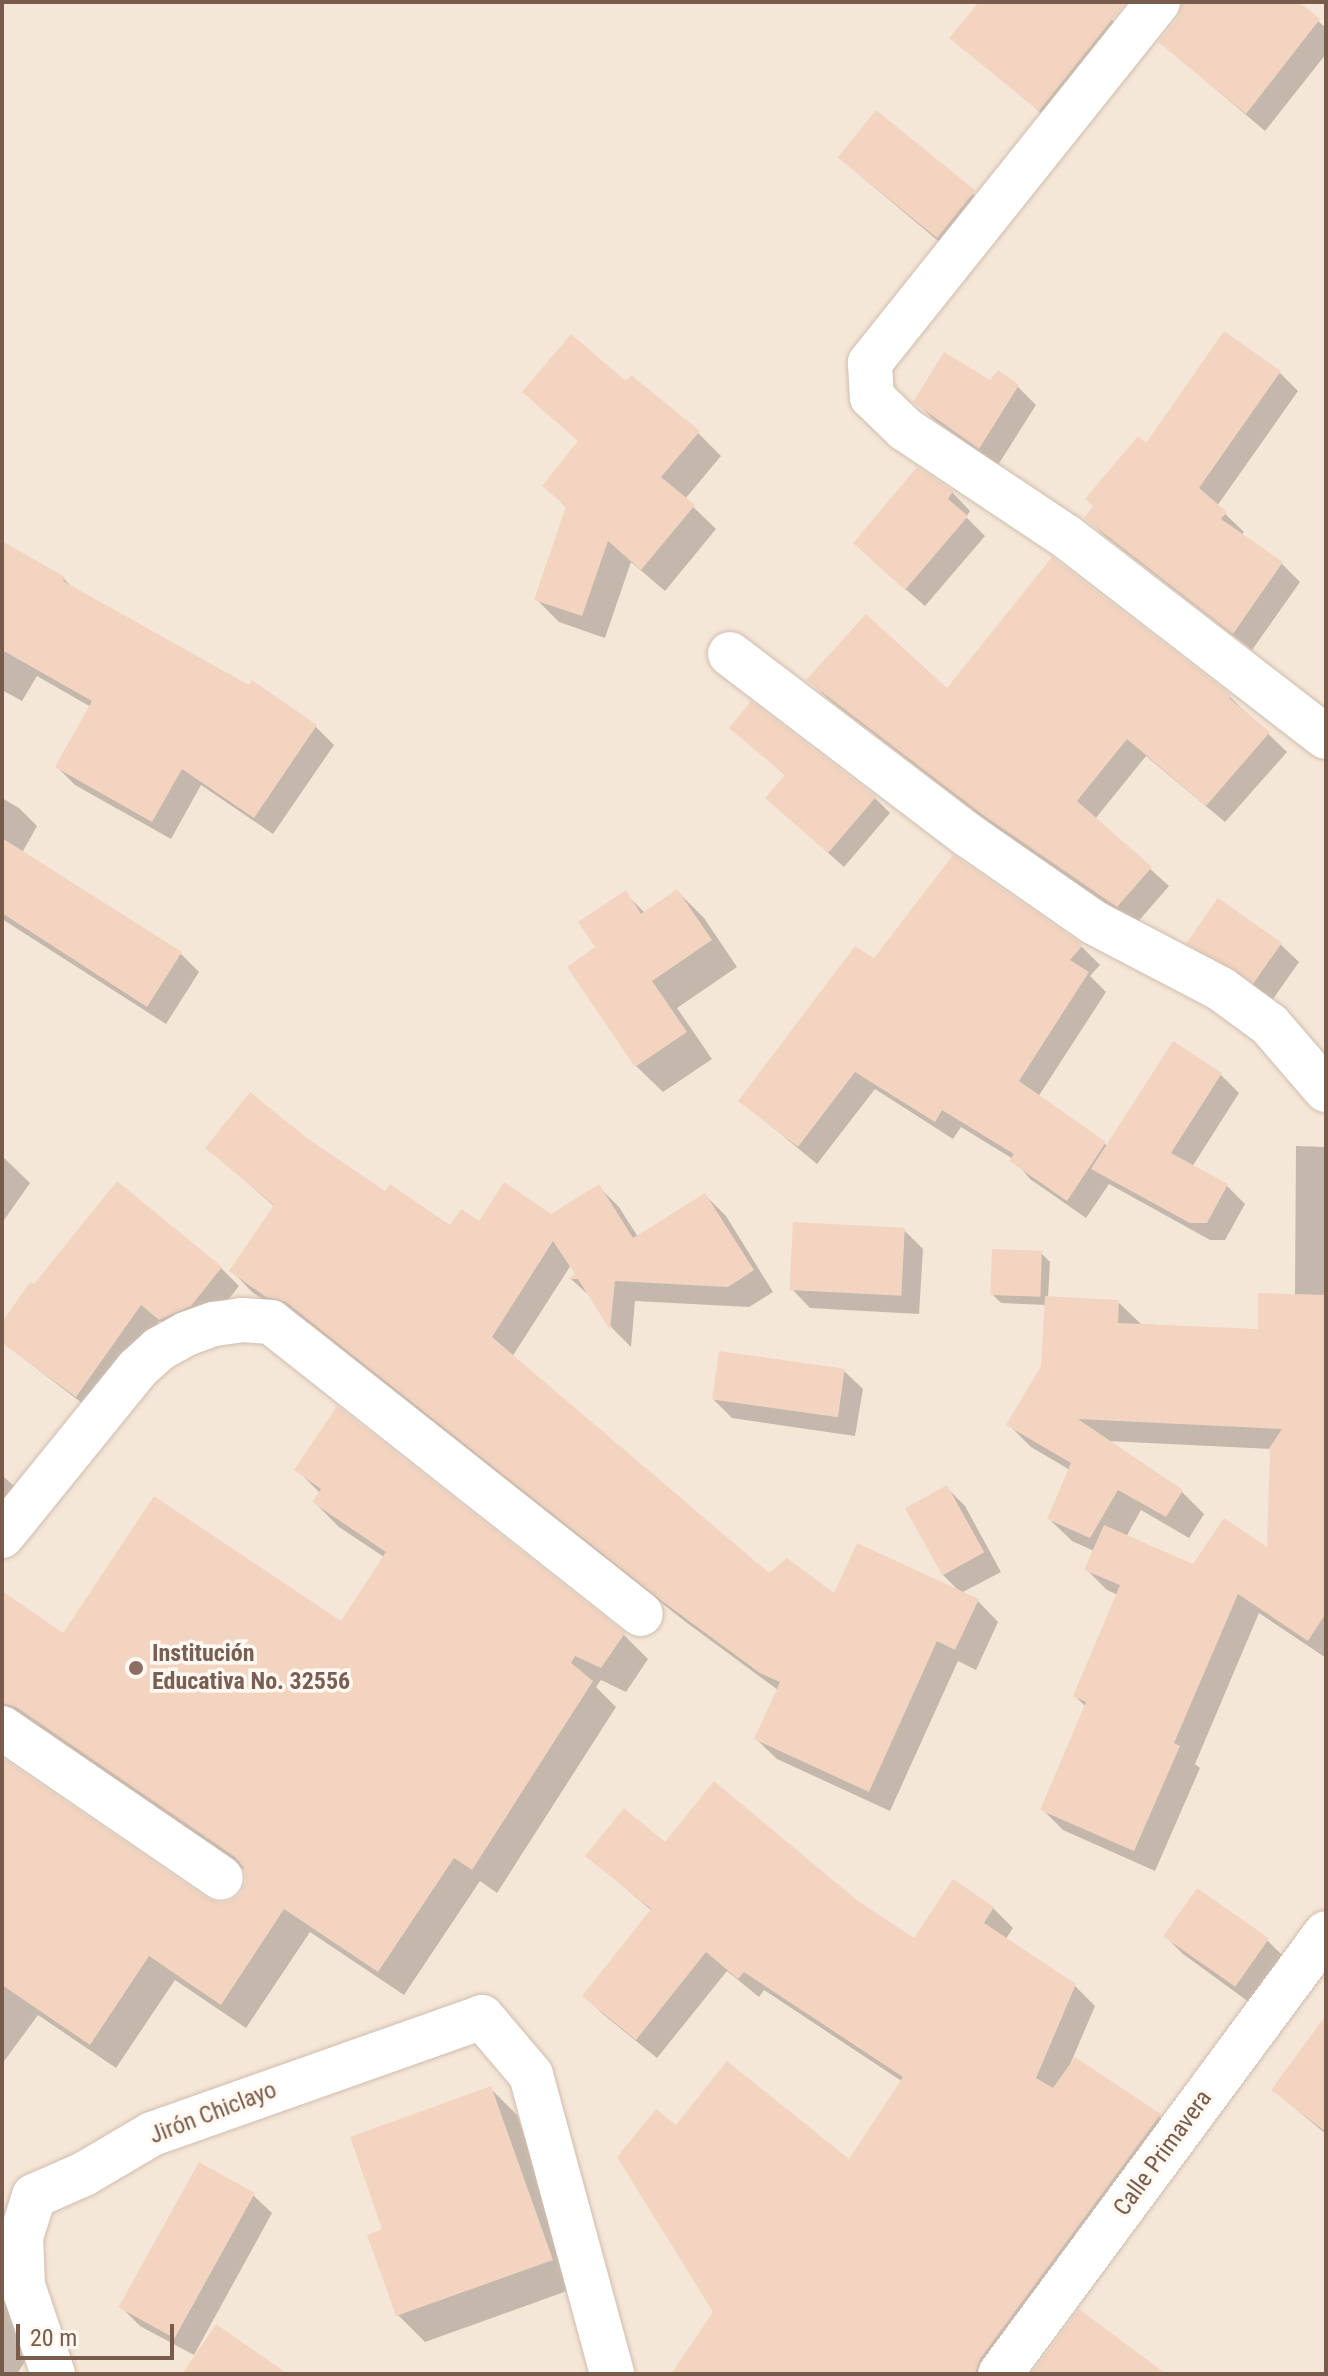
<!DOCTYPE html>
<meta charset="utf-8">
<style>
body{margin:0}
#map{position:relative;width:1328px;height:2376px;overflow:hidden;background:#fdf5ea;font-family:"Roboto Condensed",sans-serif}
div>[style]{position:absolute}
.residential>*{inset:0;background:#f5e7d8;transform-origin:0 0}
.shadow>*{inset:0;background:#0003;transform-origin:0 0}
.building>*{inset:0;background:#f3d4c1;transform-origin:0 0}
.roads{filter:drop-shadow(0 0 2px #d0bdae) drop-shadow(0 0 2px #d0bdae)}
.minor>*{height:44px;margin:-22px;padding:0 22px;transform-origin:22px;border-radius:22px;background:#fff}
.dots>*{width:22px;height:22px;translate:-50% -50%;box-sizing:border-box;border:4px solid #fff9f1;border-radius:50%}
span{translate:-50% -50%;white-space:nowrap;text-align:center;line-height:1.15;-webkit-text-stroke:7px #fff9f1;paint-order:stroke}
.education-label{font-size:24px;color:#785e54;font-weight:700}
.left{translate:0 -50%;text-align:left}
.street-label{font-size:24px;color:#795b4c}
.frame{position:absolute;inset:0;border:4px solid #795b4c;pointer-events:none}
.scale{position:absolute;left:16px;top:2324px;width:158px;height:36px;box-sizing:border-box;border:4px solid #795b4c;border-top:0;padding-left:10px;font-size:24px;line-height:28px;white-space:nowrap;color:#795b4c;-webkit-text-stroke:6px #fff9f1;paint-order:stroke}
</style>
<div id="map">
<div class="residential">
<i style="left:2px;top:2px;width:1324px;height:2372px"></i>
</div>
<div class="shadow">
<i style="clip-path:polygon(983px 2px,1092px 2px,1131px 37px,1058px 127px,952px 38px)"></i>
<i style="clip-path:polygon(1183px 2px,1296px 2px,1326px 28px,1326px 54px,1265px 131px,1160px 42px,1180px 18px)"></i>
<i style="left:876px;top:113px;width:151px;height:58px;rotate:40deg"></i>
<i style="clip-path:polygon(1280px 373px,1298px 391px,1217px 506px,1244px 532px,1241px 535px,1282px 564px,1300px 582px,1252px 650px,1105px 536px,1086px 518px,1146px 446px)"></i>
<i style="clip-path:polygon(990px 383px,1018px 387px,1036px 405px,998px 465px,934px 420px,916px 402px)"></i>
<i style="clip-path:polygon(626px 384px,698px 433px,721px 456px,685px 499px,716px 529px,665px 591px,631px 562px,605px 638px,559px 622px,536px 599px,567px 508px,545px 486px,580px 442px,525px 392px)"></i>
<i style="clip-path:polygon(952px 492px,970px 511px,966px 517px,985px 536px,925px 606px,873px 561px)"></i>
<i style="clip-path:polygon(2px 543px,63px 578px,75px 590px,249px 688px,253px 683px,316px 727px,334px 745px,273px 834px,201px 785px,171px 839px,75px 785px,57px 767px,91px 707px,37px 676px,22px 701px,2px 690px)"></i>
<i style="clip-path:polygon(809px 680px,947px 691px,1230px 697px,1287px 752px,1225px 822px,1146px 756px,1095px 819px,1169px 886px,1136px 924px,1003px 833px,827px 698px)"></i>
<i style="clip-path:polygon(732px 728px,875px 798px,890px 813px,844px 867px,767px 798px,786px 776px)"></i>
<i style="clip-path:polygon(2px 798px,19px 808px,37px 826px,22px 853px,181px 954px,199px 972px,166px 1024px,2px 919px)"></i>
<i style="clip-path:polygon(953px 858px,1082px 947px,1100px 965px,1090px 976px,1106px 992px,1038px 1097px,1108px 1146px,1174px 1044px,1221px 1075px,1239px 1093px,1192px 1167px,1227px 1186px,1245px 1204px,1225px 1240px,1210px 1240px,1109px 1184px,1086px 1218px,1030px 1179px,1013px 1159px,961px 1127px,953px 1139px,875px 1089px,817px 1164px,741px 1101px,874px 961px)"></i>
<i style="clip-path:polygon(677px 891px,704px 918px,737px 967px,677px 1008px,712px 1059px,663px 1092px,636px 1066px,625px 893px,645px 913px)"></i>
<i style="clip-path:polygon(1190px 943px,1280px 944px,1299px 962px,1273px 999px,1208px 961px)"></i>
<i style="clip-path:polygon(306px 1140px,386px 1193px,450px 1228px,551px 1217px,598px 1186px,619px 1207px,638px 1237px,705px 1195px,726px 1216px,773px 1292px,749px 1307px,635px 1301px,631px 1347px,612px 1328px,593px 1299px,571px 1279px,578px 1275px,571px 1265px,512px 1357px,769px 1576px,835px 1596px,960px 1592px,943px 1575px,907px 1510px,947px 1488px,965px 1506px,1001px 1572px,961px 1593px,978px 1601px,998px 1622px,976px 1670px,958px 1661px,890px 1811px,777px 1759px,756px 1739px,778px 1690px,687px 1623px,309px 1323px,289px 1317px,252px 1292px,232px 1271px,275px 1207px,208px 1148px)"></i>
<i style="clip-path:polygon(1296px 1146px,1326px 1147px,1326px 1530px,1272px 1449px,1107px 1441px,1182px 1492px,1204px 1514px,1189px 1538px,1141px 1510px,1126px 1537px,1194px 1567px,1269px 1551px,1326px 1568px,1326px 1658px,1259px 1613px,1195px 1764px,1200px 1768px,1155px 1871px,1063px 1830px,1042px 1809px,1086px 1707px,1075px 1696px,1118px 1595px,1107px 1590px,1086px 1569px,1094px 1551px,1072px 1541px,1049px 1519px,1070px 1470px,1031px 1447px,1009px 1425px,1043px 1366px,1046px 1305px,1001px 1303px,992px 1294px,1041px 1253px,1050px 1262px,1048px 1298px,1118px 1302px,1141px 1324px,1260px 1331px,1295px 1296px)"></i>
<i style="clip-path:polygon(2px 1156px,30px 1183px,2px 1223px)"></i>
<i style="clip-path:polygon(904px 1230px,923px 1249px,919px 1314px,810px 1308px,792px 1289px)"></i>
<i style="clip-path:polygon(221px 1268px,239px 1286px,210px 1323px,179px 1337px,160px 1321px,95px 1413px,2px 1342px,2px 1326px)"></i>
<i style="clip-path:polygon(844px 1371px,863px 1389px,855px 1436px,732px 1418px,714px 1400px)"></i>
<i style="clip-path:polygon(297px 1470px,623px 1634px,648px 1659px,626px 1692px,601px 1680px,596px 1687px,616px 1707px,497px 1893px,480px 1881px,404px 1995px,310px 1932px,246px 2028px,175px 1980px,116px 2068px,38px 2015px,2px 2064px,2px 1757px,3px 1761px,206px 1900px,220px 1905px,232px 1903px,243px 1894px,248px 1879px,246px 1871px,43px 1732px,2px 1750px,2px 1594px,64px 1635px,341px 1624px,384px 1557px,339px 1527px,314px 1502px,320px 1493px)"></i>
<i style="clip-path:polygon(2px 1475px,33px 1504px,2px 1548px)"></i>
<i style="clip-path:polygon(665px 1845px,857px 1902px,915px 1941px,993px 1908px,1013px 1928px,1005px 1940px,1075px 1986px,1095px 2006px,1069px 2067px,1159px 2116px,1179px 2135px,1003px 2374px,673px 2374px,715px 2312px,676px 2128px,850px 2162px,903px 2082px,764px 1990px,759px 1997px,727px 1971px,657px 2058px,604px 2015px,584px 1996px,652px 1911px,588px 1856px)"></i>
<i style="clip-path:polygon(1198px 1891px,1268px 1941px,1286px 1959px,1253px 2005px,1183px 1954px,1165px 1936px)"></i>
<i style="clip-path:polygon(1326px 2019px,1326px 2134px,1273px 2090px)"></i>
<i style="clip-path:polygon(490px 2088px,517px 2115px,578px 2287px,425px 2342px,398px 2315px,370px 2236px,385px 2230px)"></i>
<i style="clip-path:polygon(253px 2195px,272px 2213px,194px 2355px,140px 2326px,122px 2308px)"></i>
<i style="clip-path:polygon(2px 2299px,24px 2321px,33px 2349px,17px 2374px,2px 2374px)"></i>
</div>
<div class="building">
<i style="clip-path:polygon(979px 2px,1126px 2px,1039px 111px,949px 38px)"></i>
<i style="clip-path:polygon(1182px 2px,1299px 2px,1320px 19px,1246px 114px,1158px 42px,1178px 18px)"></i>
<i style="left:876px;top:110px;width:128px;height:61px;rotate:39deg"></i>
<i style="clip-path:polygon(1224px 331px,1281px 371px,1199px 488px,1227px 512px,1221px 519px,1283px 562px,1233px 634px,1084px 518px,1093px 506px,1085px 499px,1138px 436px,1146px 443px)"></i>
<i style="clip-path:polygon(571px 334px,626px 381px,631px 375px,700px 431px,661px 477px,695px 505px,641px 570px,608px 541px,582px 616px,534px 600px,566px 506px,542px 486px,578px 441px,522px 392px)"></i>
<i style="clip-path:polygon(944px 352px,990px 380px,998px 370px,1019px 385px,979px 449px,913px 402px)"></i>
<i style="clip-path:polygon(917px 467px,953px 491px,948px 499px,968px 516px,905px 590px,853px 543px)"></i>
<i style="clip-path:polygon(2px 541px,65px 577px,63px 581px,249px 685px,252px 680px,317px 725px,254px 818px,182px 769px,152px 822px,55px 767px,92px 701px,2px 650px)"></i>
<i style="clip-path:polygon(1052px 557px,1231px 695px,1229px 698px,1270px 732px,1206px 806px,1127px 739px,1077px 801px,1152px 867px,1117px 907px,983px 815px,806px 680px,866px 614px,947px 688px)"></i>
<i style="clip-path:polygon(751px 701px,876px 797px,828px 853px,765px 798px,785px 775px,729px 728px)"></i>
<i style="clip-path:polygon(2px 838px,182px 952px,147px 1007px,2px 913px)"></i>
<i style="clip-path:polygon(953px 855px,1083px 945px,1070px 960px,1089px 972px,1019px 1081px,1106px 1142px,1067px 1201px,1009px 1161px,1014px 1154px,942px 1110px,935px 1122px,855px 1072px,798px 1147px,738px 1101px,855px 946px,874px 958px)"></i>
<i style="clip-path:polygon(677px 889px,712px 940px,652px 981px,687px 1032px,635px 1067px,567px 967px,595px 947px,578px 922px,626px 890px,641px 914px)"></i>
<i style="left:1218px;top:898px;width:78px;height:55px;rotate:35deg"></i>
<i style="clip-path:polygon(1173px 1041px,1222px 1073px,1171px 1153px,1228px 1184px,1207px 1223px,1190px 1223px,1091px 1169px)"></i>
<i style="clip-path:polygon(250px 1092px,307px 1138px,385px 1191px,390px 1184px,450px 1225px,461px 1209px,479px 1221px,504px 1182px,551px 1214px,599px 1184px,633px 1238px,705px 1193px,754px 1270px,728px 1287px,615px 1281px,610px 1330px,578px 1279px,568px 1279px,575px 1274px,553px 1241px,492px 1337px,769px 1573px,787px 1558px,834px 1593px,857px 1543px,979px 1599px,955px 1650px,937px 1641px,869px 1792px,754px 1739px,780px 1682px,760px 1673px,662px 1601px,286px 1302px,266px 1297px,229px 1271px,274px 1205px,205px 1148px)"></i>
<i style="clip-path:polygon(117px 1181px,222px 1267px,191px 1306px,159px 1320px,141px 1305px,76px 1397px,2px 1343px,2px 1322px,30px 1282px,34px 1284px)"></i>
<i style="left:793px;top:1222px;width:112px;height:68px;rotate:3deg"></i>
<i style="left:992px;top:1249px;width:50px;height:46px;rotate:2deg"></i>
<i style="clip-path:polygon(1258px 1293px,1326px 1295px,1326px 1613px,1308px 1641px,1238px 1594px,1174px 1743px,1180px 1746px,1134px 1851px,1040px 1810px,1086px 1702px,1073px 1696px,1120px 1585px,1084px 1570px,1104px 1525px,1193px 1564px,1224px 1518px,1267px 1547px,1270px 1447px,1282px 1429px,1078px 1419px,1183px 1490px,1166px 1517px,1118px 1490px,1090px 1538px,1047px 1519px,1071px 1463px,1006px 1425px,1041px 1366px,1045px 1296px,1119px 1300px,1118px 1323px,1258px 1329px)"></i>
<i style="left:719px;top:1351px;width:127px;height:49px;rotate:8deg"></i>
<i style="clip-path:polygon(337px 1406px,625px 1633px,601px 1668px,575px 1656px,571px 1663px,593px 1681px,472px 1870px,454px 1858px,378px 1972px,284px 1909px,221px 2005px,149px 1956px,90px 2045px,2px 1985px,2px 1758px,208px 1899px,220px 1903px,231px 1901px,241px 1893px,246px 1881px,244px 1868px,235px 1857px,16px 1707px,2px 1703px,2px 1591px,63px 1633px,154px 1496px,341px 1621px,386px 1552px,312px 1502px,321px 1489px,294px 1470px)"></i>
<i style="left:947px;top:1485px;width:77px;height:48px;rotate:61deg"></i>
<i style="clip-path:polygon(714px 1781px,858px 1901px,914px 1938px,953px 1879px,994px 1907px,984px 1923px,1076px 1984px,1036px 2078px,1053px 2088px,1075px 2057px,1161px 2114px,980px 2359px,975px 2374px,671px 2374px,713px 2312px,617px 2157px,656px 2109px,676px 2125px,727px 2061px,849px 2159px,903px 2077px,744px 1972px,738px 1979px,706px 1952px,636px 2040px,582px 1996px,651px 1909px,585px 1856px,624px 1808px,665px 1842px)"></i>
<i style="left:1197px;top:1888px;width:88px;height:59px;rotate:35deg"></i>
<i style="clip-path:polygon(1326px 2015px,1326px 2132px,1271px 2090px)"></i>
<i style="clip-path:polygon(491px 2086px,553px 2260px,396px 2316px,367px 2235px,382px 2229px,350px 2137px)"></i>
<i style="left:199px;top:2162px;width:64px;height:166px;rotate:29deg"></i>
<i style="clip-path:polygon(1079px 2309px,1166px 2374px,1031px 2374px)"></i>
<i style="clip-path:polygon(216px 2324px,288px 2374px,182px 2374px)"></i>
</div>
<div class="roads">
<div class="minor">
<i style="left:1158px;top:2px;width:462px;rotate:128.6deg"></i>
<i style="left:870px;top:363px;width:34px;rotate:87deg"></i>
<i style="left:872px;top:397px;width:46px;rotate:44.1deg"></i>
<i style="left:905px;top:429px;width:195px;rotate:33.7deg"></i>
<i style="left:1067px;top:537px;width:327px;rotate:37.7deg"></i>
<i style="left:730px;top:654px;width:299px;rotate:37.3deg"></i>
<i style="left:968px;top:835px;width:152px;rotate:34.8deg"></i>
<i style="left:1093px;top:922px;width:144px;rotate:27.6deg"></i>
<i style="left:1221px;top:989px;width:61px;rotate:36.3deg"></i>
<i style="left:1270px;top:1025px;width:86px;rotate:49.3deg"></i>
<i style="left:2px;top:1536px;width:215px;rotate:-51deg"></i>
<i style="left:137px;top:1369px;width:30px;rotate:-42deg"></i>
<i style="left:159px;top:1349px;width:31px;rotate:-29deg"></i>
<i style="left:186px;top:1334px;width:30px;rotate:-20deg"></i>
<i style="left:214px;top:1324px;width:28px;rotate:-8deg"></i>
<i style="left:242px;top:1320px;width:29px;rotate:4deg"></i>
<i style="left:271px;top:1322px;width:471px;rotate:38.3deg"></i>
<i style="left:2px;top:1728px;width:265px;rotate:34.4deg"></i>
<i style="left:53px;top:2374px;width:93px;rotate:-108.8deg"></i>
<i style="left:23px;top:2286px;width:49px;rotate:-92.3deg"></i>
<i style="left:21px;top:2237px;width:43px;rotate:-72.4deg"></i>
<i style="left:34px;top:2196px;width:55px;rotate:-23.7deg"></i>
<i style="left:84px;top:2174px;width:79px;rotate:-30.5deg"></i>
<i style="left:152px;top:2134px;width:350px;rotate:-19.5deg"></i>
<i style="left:482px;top:2017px;width:76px;rotate:49.8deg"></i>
<i style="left:531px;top:2075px;width:310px;rotate:74.8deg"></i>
<i style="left:1000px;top:2374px;width:548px;rotate:-53.53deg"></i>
</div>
</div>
<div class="dots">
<i style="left:136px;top:1668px;background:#8d6e63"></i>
</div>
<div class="education-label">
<span class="left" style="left:152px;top:1668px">Institución<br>Educativa No. 32556</span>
</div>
<div class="street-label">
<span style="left:213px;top:2113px;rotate:-21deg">Jirón Chiclayo</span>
<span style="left:1163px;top:2153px;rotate:-54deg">Calle Primavera</span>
</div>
<div class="frame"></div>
<div class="scale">20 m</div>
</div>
